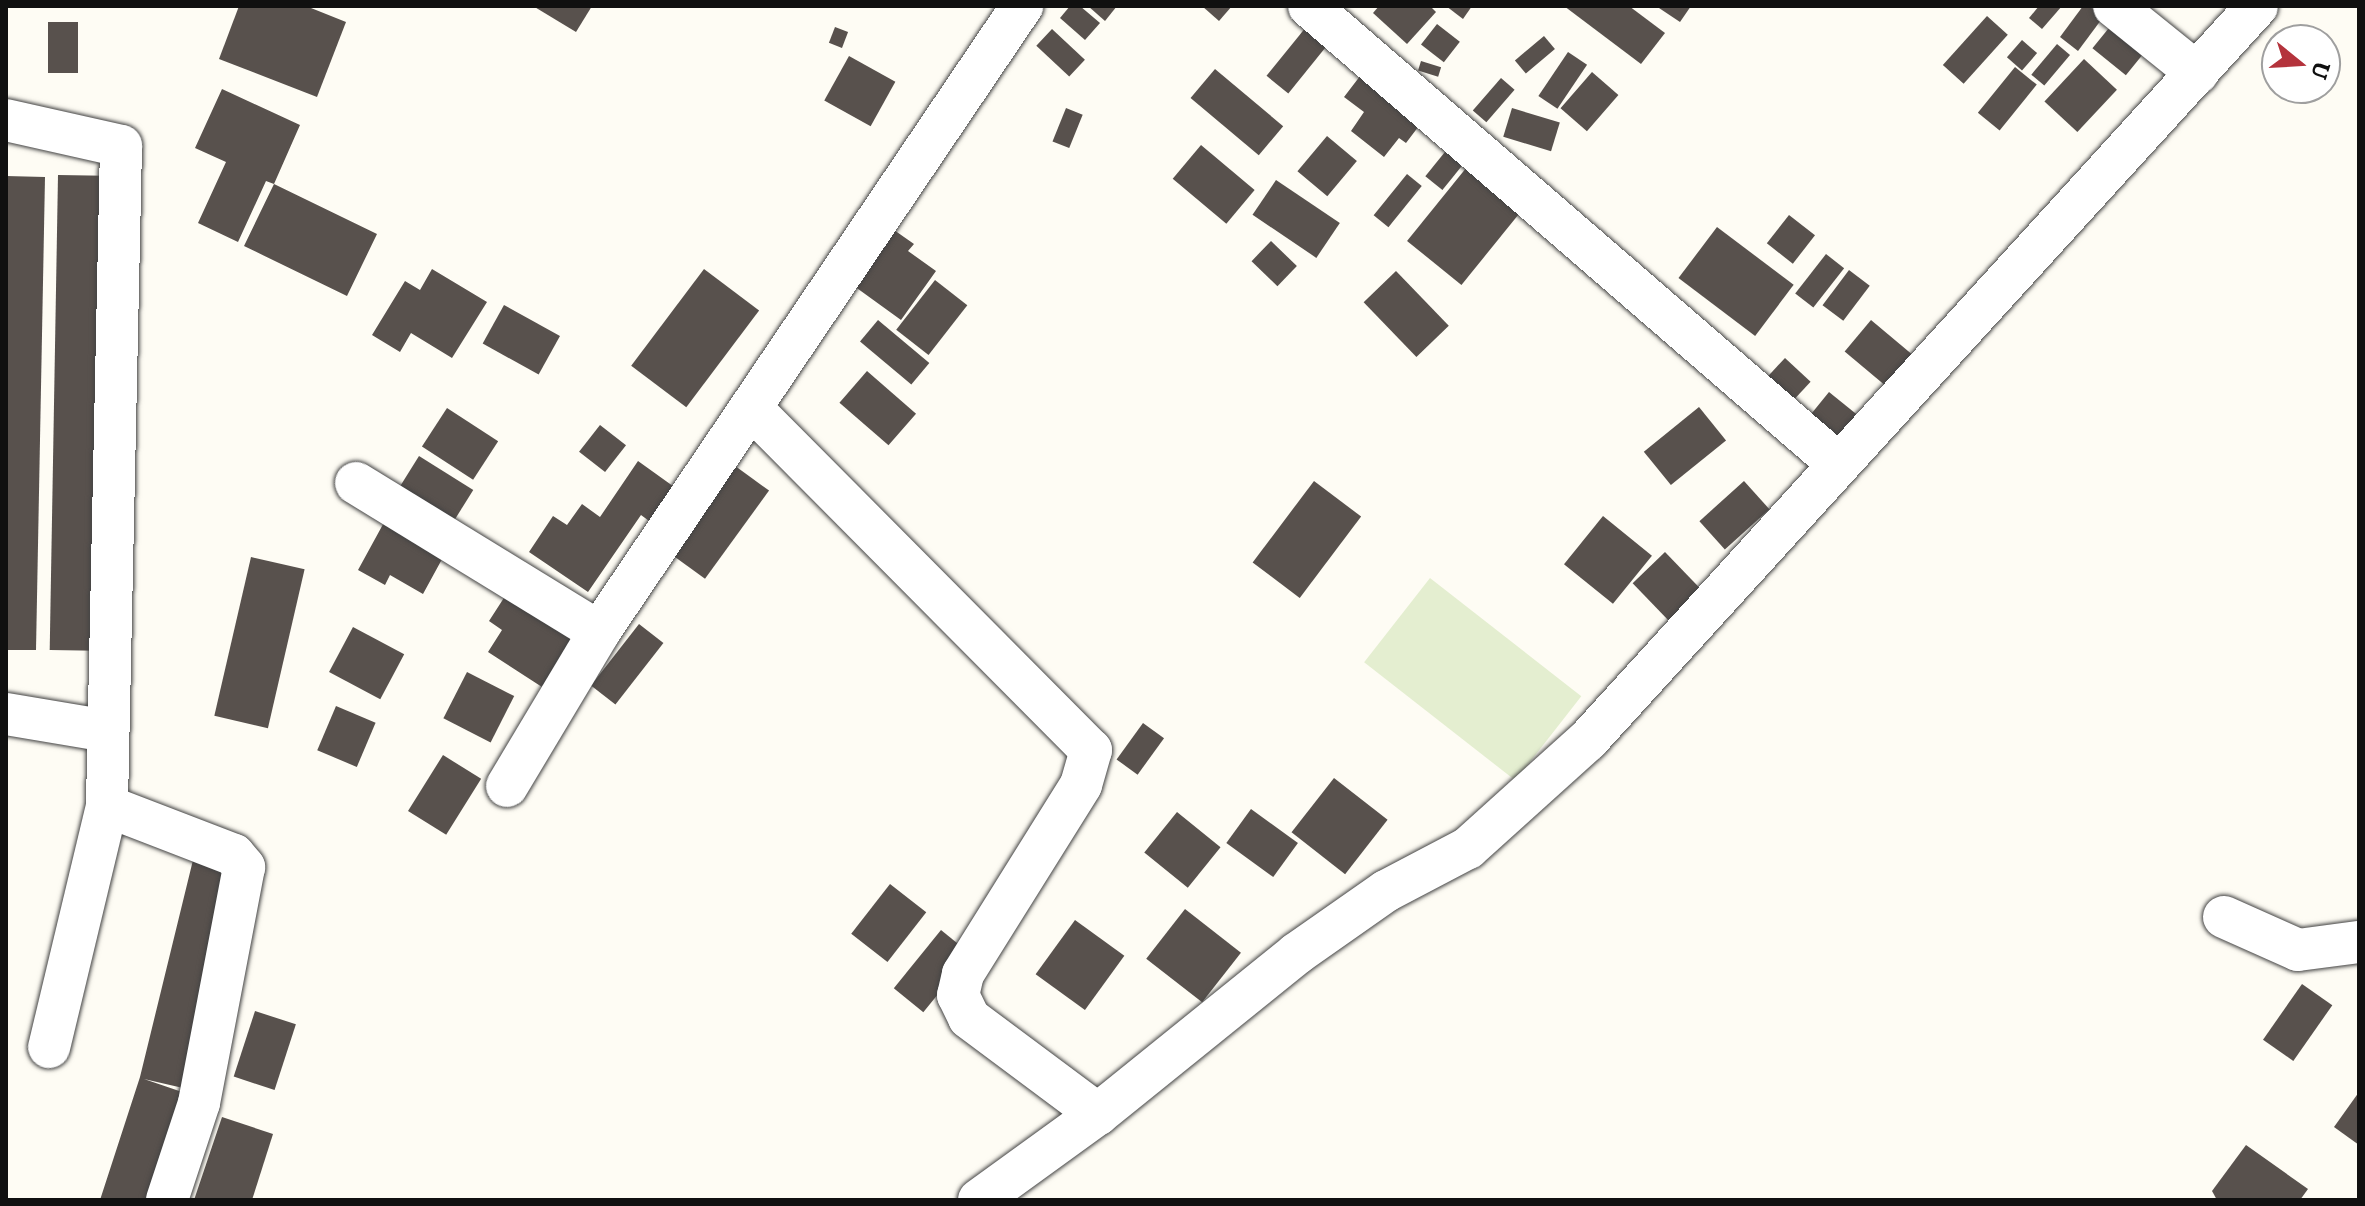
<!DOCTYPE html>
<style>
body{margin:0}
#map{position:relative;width:2365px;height:1206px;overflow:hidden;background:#fefcf4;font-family:Literata,serif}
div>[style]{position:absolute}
.pitch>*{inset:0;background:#e4eed0;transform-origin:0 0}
.building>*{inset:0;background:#58514d;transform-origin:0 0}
.roads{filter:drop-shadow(0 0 2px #434343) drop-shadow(0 0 2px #434343)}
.minor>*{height:42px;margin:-21px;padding:0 21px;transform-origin:21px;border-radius:21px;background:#fff}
span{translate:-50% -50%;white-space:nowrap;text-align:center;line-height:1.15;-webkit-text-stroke:8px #fff;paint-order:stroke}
.frame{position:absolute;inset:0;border:8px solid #101010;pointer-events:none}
.north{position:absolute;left:2261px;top:24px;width:80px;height:80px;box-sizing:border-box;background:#fff;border:2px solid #9f9f9f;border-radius:50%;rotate:108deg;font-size:22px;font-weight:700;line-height:32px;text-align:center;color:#101010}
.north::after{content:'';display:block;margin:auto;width:28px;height:36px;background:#b4333c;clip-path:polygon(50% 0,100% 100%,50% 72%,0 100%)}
</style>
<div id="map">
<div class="pitch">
<i style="left:1430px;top:578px;width:192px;height:107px;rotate:38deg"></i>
</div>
<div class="building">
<i style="clip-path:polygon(239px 6px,306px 6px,346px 22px,317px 97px,219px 59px)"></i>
<i style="clip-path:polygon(533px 6px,592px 6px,576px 32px)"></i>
<i style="clip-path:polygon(1070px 6px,1080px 6px,1100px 23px,1085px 40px,1060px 18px)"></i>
<i style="clip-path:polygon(1088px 6px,1117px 6px,1105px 21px)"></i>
<i style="clip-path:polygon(1202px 6px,1232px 6px,1219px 21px)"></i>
<i style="clip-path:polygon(1379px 6px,1430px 6px,1436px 12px,1407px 44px,1373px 13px)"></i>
<i style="clip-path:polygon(1446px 6px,1472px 6px,1463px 19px)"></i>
<i style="clip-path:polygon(1564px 6px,1629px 6px,1665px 33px,1641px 64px)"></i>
<i style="clip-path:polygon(1656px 6px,1691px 6px,1680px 22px)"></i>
<i style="clip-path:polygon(2039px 6px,2062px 6px,2042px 29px,2029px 18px)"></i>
<i style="clip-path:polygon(2083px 6px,2107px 12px,2078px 51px,2060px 37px)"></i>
<i style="left:1315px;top:16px;width:28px;height:77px;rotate:39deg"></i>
<i style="left:1987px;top:16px;width:28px;height:66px;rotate:42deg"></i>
<i style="left:2117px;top:18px;width:43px;height:39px;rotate:39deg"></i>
<i style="left:48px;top:22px;width:30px;height:51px"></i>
<i style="left:1437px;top:24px;width:29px;height:26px;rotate:38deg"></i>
<i style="left:835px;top:27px;width:14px;height:17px;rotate:21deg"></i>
<i style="left:1052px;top:29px;width:45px;height:23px;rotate:43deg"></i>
<i style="left:1544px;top:36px;width:17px;height:38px;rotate:50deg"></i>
<i style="left:2022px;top:40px;width:20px;height:23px;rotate:41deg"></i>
<i style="left:2057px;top:44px;width:17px;height:40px;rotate:40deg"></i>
<i style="left:1568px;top:52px;width:23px;height:53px;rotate:34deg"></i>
<i style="left:849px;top:56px;width:53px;height:51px;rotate:29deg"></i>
<i style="left:2084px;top:59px;width:45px;height:58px;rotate:43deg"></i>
<i style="left:1421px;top:61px;width:21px;height:10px;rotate:17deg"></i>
<i style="clip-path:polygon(1367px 67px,1428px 114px,1406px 143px,1399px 138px,1384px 157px,1351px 131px,1364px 112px,1344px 97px)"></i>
<i style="left:2015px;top:67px;width:28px;height:59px;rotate:39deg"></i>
<i style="left:1215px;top:69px;width:89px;height:38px;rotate:40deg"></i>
<i style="left:1592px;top:72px;width:35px;height:48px;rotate:41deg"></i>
<i style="left:1501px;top:78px;width:18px;height:43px;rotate:41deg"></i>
<i style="clip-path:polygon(222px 89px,300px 125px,274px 184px,377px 234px,347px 296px,244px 246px,274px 184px,266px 181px,238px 242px,198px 223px,226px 162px,195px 148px)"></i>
<i style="left:1066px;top:108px;width:18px;height:36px;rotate:22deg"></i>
<i style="left:1512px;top:108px;width:50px;height:30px;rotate:17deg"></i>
<i style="left:1327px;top:136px;width:39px;height:46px;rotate:40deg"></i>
<i style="left:1453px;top:142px;width:22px;height:44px;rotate:39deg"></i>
<i style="left:1201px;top:145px;width:70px;height:44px;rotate:40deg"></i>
<i style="left:1475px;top:157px;width:70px;height:108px;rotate:39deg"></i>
<i style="left:1407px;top:174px;width:19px;height:53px;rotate:39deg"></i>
<i style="left:58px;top:175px;width:47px;height:475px;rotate:1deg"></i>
<i style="clip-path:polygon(6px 176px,45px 177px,36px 650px,6px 650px)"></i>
<i style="left:1276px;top:180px;width:77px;height:42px;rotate:34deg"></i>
<i style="left:1789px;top:215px;width:33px;height:36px;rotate:38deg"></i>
<i style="left:1717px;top:227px;width:96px;height:64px;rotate:37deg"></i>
<i style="clip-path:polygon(894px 230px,914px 244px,908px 251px,936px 271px,901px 320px,854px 286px)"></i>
<i style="left:1271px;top:241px;width:36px;height:28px;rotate:44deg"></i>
<i style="left:1826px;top:254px;width:23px;height:50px;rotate:38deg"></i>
<i style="clip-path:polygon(432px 269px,487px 302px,452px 358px,411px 333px,400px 352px,372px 335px,405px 281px,420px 290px)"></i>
<i style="left:704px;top:269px;width:69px;height:121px;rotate:37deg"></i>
<i style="left:1849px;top:270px;width:26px;height:44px;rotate:37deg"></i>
<i style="left:1396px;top:271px;width:76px;height:45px;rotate:46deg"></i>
<i style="left:935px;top:280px;width:41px;height:63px;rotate:38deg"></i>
<i style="left:504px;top:305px;width:64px;height:44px;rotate:29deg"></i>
<i style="left:878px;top:320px;width:67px;height:28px;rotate:40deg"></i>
<i style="left:1871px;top:320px;width:53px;height:41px;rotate:40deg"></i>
<i style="left:1785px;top:358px;width:35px;height:32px;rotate:43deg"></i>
<i style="left:867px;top:371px;width:65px;height:42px;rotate:41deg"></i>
<i style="left:1829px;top:392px;width:43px;height:32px;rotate:39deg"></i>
<i style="left:1699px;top:407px;width:43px;height:71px;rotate:51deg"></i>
<i style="left:447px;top:408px;width:61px;height:46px;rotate:33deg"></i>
<i style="left:600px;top:425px;width:33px;height:34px;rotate:38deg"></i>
<i style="left:419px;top:456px;width:64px;height:54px;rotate:32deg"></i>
<i style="left:727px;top:460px;width:52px;height:109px;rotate:36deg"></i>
<i style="clip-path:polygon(638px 461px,684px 494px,660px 529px,641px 515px,588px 592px,529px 552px,553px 516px,567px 525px,582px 504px,600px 517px)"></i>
<i style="left:1314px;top:481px;width:59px;height:102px;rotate:37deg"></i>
<i style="left:1744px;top:481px;width:38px;height:60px;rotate:48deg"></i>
<i style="left:1603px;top:516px;width:63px;height:62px;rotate:39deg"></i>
<i style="clip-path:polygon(387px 517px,447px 550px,423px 594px,390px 575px,385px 585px,358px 570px)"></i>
<i style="left:1665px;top:552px;width:68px;height:45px;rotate:46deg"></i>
<i style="left:251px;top:557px;width:55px;height:163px;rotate:13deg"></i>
<i style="clip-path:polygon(511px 587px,578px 631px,542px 687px,488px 652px,502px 630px,489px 621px)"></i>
<i style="left:639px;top:624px;width:31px;height:78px;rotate:38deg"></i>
<i style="left:353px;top:627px;width:58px;height:51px;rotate:28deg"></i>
<i style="left:467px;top:672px;width:53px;height:52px;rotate:27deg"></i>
<i style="left:336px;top:706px;width:43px;height:48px;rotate:23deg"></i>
<i style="left:1143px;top:723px;width:26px;height:45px;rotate:36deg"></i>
<i style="left:443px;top:755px;width:45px;height:66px;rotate:32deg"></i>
<i style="left:1334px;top:778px;width:68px;height:69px;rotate:38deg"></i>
<i style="left:1251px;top:809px;width:58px;height:42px;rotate:36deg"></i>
<i style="left:1177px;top:812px;width:56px;height:52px;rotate:39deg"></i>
<i style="clip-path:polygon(193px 860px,235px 871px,183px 1088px,144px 1079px,188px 1094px,153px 1200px,100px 1200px,140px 1077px)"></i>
<i style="left:890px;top:884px;width:46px;height:63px;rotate:38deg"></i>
<i style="left:1185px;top:909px;width:71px;height:63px;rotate:38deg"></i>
<i style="left:1075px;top:920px;width:61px;height:67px;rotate:36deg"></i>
<i style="left:941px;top:930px;width:38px;height:75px;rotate:39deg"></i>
<i style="left:2302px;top:984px;width:37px;height:68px;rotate:35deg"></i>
<i style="left:255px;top:1011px;width:43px;height:69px;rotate:18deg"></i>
<i style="clip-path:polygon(2359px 1092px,2359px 1145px,2334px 1127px)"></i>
<i style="clip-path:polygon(222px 1117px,273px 1134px,252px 1200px,194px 1200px)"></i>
<i style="clip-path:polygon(2246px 1145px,2308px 1189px,2300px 1200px,2217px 1200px,2212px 1191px)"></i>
</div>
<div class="roads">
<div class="minor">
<i style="left:1309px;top:6px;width:697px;rotate:40.87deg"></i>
<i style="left:2114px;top:6px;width:107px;rotate:38.9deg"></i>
<i style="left:6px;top:120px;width:118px;rotate:12.7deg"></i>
<i style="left:121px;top:146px;width:660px;rotate:91.22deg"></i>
<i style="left:107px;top:806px;width:248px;rotate:103.5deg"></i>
<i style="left:752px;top:409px;width:481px;rotate:45.2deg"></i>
<i style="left:1091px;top:750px;width:36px;rotate:106deg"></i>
<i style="left:1081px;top:785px;width:223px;rotate:122deg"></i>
<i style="left:963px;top:974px;width:22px;rotate:103deg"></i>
<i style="left:958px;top:995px;width:25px;rotate:64deg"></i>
<i style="left:969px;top:1018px;width:161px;rotate:36.7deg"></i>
<i style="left:356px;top:483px;width:285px;rotate:31.5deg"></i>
<i style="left:6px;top:714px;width:103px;rotate:9.5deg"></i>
<i style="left:507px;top:786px;width:179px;rotate:-59.1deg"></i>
<i style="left:599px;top:632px;width:756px;rotate:-55.95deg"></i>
<i style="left:107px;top:806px;width:136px;rotate:21.1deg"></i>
<i style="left:234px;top:855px;width:16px;rotate:50deg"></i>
<i style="left:244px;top:867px;width:240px;rotate:100.8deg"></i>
<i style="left:199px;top:1103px;width:102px;rotate:108.3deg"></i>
<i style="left:2224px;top:917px;width:81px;rotate:24deg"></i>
<i style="left:2298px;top:950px;width:62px;rotate:-7.5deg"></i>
<i style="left:979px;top:1200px;width:147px;rotate:-35.9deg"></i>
<i style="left:1098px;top:1114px;width:255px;rotate:-38.9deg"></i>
<i style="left:1296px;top:954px;width:110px;rotate:-35deg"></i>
<i style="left:1386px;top:891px;width:93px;rotate:-27.7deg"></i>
<i style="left:1468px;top:848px;width:161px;rotate:-42deg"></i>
<i style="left:1588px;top:740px;width:993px;rotate:-47.65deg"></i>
</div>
</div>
<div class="frame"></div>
<div class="north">U</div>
</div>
